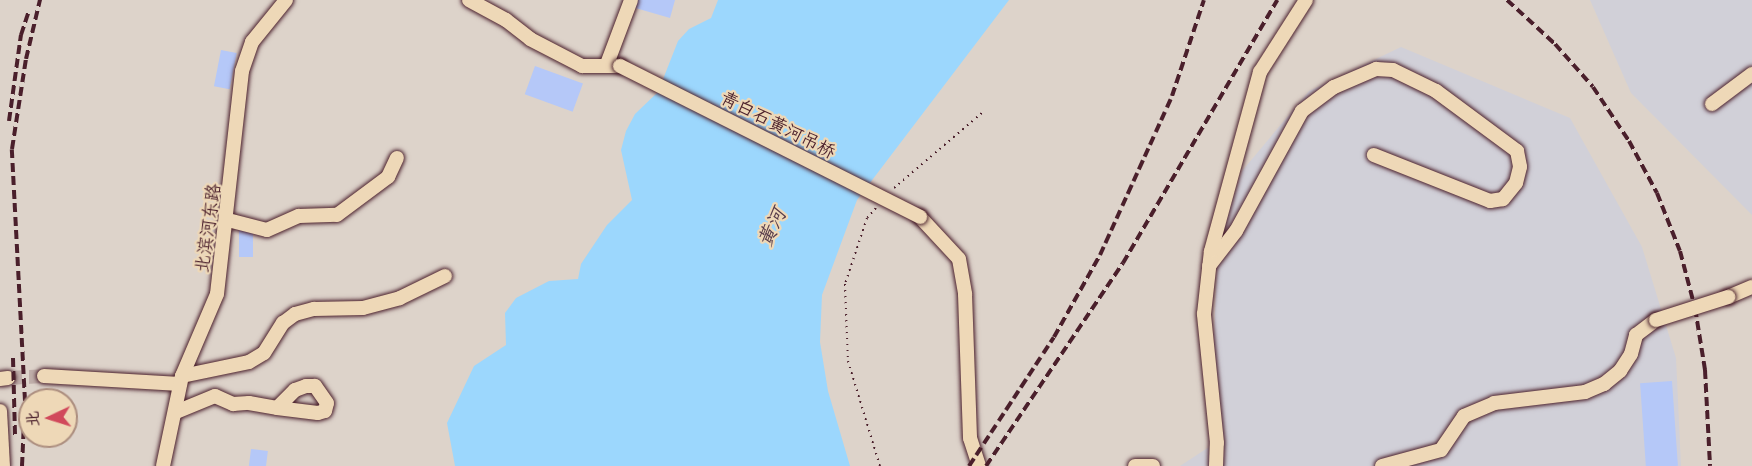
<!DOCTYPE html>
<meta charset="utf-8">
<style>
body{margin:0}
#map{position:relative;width:1752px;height:466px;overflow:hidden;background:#ddd3ca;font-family:"Patrick Hand","LXGW WenKai TC",sans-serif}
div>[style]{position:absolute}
.built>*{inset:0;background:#d1d0d8}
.water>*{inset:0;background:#9cd7fd}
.building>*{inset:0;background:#b5c8f8;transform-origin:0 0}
.minor-tunnel>*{height:14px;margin-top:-7px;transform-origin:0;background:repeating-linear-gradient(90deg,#c0afaa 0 14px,transparent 0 21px)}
.path>*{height:2px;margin-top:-1px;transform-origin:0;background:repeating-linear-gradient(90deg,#4a1f2b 0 1.5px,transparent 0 6px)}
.roads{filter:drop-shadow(0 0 2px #4a1f2b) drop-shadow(0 0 2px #4a1f2b)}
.minor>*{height:14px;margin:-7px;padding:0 7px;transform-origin:7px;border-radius:7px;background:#eed8b7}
.rail>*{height:4px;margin-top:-2px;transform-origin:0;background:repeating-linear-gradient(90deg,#4a1f2b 0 9px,transparent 0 13.5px)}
.bridges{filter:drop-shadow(0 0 2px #4a1f2b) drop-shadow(0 0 2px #4a1f2b)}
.minor-bridge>*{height:14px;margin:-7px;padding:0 7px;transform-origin:7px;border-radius:7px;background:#eed8b7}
span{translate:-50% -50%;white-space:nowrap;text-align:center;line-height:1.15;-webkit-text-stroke:4.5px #eed8b7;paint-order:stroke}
.street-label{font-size:18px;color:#4a1f2b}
.water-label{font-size:20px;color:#563b4a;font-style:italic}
.north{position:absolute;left:18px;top:388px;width:60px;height:60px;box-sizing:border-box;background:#eed8b7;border:2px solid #ac8e7f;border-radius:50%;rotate:266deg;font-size:16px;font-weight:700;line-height:24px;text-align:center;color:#4a1f2b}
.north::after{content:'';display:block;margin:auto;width:21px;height:27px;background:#d1495b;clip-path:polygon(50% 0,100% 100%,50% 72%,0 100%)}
</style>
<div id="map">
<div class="built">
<i style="clip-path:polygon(1590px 0,1752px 0,1752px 215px,1631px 93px)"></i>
<i style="clip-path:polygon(1401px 47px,1570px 118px,1642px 247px,1676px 358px,1681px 466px,1180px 466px,1209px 447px,1218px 246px,1242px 171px,1309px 91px)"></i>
</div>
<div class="water">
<i style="clip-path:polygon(718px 0,1009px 0,857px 200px,822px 295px,820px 342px,828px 391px,850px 466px,455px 466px,447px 423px,474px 366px,506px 345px,505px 313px,516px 298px,549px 281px,578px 279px,581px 264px,607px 225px,632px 200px,621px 150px,626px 131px,635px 114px,658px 92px,678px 41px,689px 29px,711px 18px)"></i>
</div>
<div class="building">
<i style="clip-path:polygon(634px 0,675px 0,670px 18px,632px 7px)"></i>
<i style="left:221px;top:50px;width:16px;height:37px;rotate:11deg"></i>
<i style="left:535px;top:66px;width:51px;height:30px;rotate:20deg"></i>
<i style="left:239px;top:228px;width:14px;height:29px"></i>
<i style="left:1672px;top:381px;width:85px;height:32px;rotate:86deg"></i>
<i style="left:251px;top:449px;width:17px;height:17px;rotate:7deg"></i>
</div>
<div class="minor-tunnel">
<i style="left:8px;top:378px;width:36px;rotate:-3deg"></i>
</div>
<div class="path">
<i style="left:894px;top:188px;width:118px;rotate:-40.5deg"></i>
<i style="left:876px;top:208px;width:13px;rotate:132deg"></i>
<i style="left:867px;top:218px;width:70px;rotate:108.4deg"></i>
<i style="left:845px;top:284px;width:77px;rotate:87.8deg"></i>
<i style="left:848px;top:361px;width:110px;rotate:73.1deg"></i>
</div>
<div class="roads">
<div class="minor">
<i style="left:469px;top:0;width:42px;rotate:28.4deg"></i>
<i style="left:506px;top:20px;width:31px;rotate:38deg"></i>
<i style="left:530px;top:39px;width:59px;rotate:27.4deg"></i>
<i style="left:582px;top:66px;width:38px"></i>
<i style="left:607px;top:64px;width:68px;rotate:-69.4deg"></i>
<i style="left:1712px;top:104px;width:50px;rotate:-36.9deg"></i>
<i style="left:920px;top:217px;width:57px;rotate:47.1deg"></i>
<i style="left:959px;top:259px;width:36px;rotate:80deg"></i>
<i style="left:965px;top:294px;width:144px;rotate:88deg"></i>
<i style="left:970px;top:438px;width:29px;rotate:72deg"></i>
<i style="left:228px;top:220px;width:40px;rotate:14.4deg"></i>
<i style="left:267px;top:230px;width:35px;rotate:-24deg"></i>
<i style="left:299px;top:216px;width:38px;rotate:-2deg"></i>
<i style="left:337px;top:215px;width:64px;rotate:-36.7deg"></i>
<i style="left:388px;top:177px;width:21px;rotate:-65deg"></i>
<i style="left:1209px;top:266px;width:44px;rotate:-52.4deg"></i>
<i style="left:1236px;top:231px;width:137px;rotate:-61.2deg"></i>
<i style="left:1302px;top:111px;width:40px;rotate:-37deg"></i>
<i style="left:1334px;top:87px;width:46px;rotate:-23.2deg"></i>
<i style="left:1376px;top:69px;width:17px;rotate:3deg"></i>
<i style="left:1393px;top:70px;width:48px;rotate:26deg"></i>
<i style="left:1436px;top:91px;width:101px;rotate:36.5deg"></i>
<i style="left:1517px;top:151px;width:16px;rotate:79deg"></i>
<i style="left:1520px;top:167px;width:16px;rotate:104deg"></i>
<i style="left:1516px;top:183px;width:21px;rotate:129deg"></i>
<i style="left:1503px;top:199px;width:13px;rotate:171deg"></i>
<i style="left:1490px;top:201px;width:125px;rotate:-158.4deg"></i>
<i style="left:1728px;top:297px;width:26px;rotate:-23deg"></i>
<i style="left:44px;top:376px;width:136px;rotate:3.4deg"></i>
<i style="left:182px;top:376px;width:68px;rotate:-11.8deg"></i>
<i style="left:249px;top:362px;width:17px;rotate:-31deg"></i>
<i style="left:264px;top:353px;width:36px;rotate:-58deg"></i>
<i style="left:283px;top:323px;width:15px;rotate:-37deg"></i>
<i style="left:295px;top:314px;width:20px;rotate:-15deg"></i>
<i style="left:314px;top:309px;width:49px;rotate:-1.2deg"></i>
<i style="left:363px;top:308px;width:38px;rotate:-15deg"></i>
<i style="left:400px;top:298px;width:50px;rotate:-26.1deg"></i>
<i style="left:0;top:379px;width:8px;rotate:-7deg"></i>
<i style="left:0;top:411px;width:55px;rotate:86.9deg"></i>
<i style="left:176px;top:412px;width:42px;rotate:-22.3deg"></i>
<i style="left:215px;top:396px;width:20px;rotate:24deg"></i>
<i style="left:233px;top:404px;width:16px;rotate:-4deg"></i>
<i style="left:249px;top:403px;width:28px;rotate:10deg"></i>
<i style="left:277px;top:408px;width:41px;rotate:7deg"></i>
<i style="left:318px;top:413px;width:7px;rotate:-16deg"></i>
<i style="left:325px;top:411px;width:8px;rotate:-76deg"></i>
<i style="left:327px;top:403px;width:21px;rotate:-125deg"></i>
<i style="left:315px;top:386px;width:9px;rotate:180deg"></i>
<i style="left:306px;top:386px;width:12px;rotate:160deg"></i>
<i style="left:295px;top:390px;width:25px;rotate:135deg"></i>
<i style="left:163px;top:466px;width:92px;rotate:-78.1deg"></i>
<i style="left:182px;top:376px;width:89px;rotate:-66.9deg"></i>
<i style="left:217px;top:294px;width:224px;rotate:-83.6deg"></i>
<i style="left:242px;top:71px;width:31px;rotate:-71deg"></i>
<i style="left:252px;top:42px;width:54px;rotate:-51deg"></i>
<i style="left:1135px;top:466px;width:18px"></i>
<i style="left:1216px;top:466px;width:23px;rotate:-88deg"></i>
<i style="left:1217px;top:443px;width:130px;rotate:-95.8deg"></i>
<i style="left:1204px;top:314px;width:63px;rotate:-83.7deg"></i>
<i style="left:1211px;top:251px;width:186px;rotate:-74.7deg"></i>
<i style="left:1260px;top:72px;width:85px;rotate:-57.4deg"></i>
<i style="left:1382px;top:466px;width:61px;rotate:-15.2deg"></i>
<i style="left:1441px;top:450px;width:41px;rotate:-55.9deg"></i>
<i style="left:1464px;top:416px;width:33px;rotate:-23deg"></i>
<i style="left:1494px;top:403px;width:92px;rotate:-6.9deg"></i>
<i style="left:1585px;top:392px;width:21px;rotate:-23deg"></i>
<i style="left:1604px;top:384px;width:21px;rotate:-39deg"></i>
<i style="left:1620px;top:371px;width:20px;rotate:-57deg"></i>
<i style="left:1631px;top:354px;width:20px;rotate:-75deg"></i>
<i style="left:1636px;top:335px;width:25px;rotate:-37deg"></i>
</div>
</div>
<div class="rail">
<i style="left:1507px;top:0;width:65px;rotate:42.5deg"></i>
<i style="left:1555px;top:44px;width:57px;rotate:48.5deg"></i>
<i style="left:1593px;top:87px;width:65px;rotate:56.3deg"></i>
<i style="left:1629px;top:141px;width:59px;rotate:61.7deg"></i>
<i style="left:1657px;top:193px;width:62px;rotate:68.4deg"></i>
<i style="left:1680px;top:251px;width:59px;rotate:75.3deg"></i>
<i style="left:1695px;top:308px;width:63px;rotate:80.8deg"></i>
<i style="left:1705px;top:370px;width:96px;rotate:87deg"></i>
<i style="left:9px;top:121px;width:87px;rotate:-82.1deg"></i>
<i style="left:21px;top:35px;width:26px;rotate:-72deg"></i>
<i style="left:13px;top:358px;width:78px;rotate:88.5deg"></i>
<i style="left:22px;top:466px;width:65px;rotate:-87.4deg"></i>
<i style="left:25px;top:401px;width:252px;rotate:-93deg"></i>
<i style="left:12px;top:149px;width:91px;rotate:-81.2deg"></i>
<i style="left:26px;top:59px;width:61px;rotate:-76.7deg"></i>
<i style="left:969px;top:466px;width:154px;rotate:-56.6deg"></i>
<i style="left:1054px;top:337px;width:94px;rotate:-60.7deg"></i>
<i style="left:1100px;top:255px;width:175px;rotate:-65.6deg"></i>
<i style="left:1172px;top:96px;width:101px;rotate:-71.6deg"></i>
<i style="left:986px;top:466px;width:245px;rotate:-56deg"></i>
<i style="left:1123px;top:263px;width:305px;rotate:-59.6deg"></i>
</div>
<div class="bridges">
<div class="minor-bridge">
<i style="left:620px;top:66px;width:336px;rotate:26.7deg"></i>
<i style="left:1656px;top:320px;width:76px;rotate:-17.7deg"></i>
</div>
</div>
<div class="street-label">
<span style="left:778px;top:125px;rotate:27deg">青白石黄河吊桥</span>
<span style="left:208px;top:228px;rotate:-82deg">北滨河东路</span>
</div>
<div class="water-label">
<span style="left:771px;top:227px;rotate:-65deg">黄河</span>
</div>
<div class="north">北</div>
</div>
